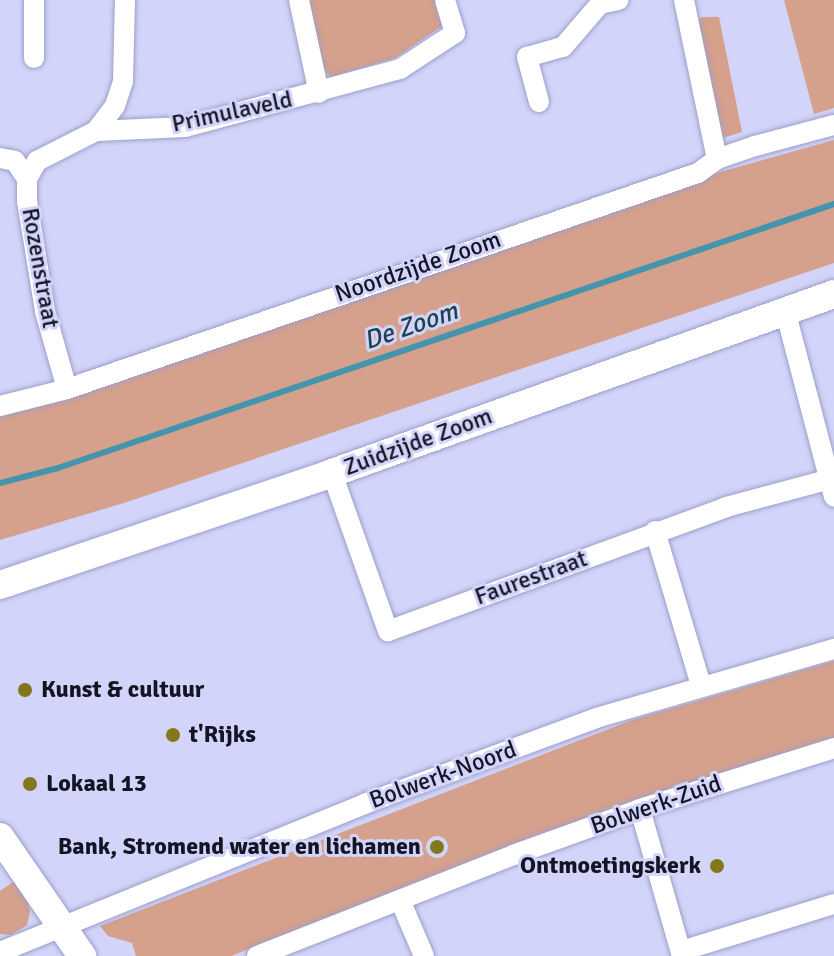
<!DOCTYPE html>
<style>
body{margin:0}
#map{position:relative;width:834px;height:956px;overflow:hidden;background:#d2d5f9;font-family:Signika,sans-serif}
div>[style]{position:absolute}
.green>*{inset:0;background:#d5a08c}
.stream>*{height:6px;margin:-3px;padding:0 3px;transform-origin:3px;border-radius:3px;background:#4594ad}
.roads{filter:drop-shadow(0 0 2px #9c9fca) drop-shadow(0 0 2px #9c9fca)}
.minor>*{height:20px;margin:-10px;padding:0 10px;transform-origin:10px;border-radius:10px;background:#fff}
.secondary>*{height:28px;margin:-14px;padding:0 14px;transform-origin:14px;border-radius:14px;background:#fff}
.dots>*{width:22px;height:22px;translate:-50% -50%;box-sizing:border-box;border:4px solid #d2d5f9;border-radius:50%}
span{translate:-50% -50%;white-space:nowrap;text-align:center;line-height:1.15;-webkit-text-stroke:6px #d2d5f9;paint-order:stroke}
.street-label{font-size:24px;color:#141424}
.poi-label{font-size:24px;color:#141424;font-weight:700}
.left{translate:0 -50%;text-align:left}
.right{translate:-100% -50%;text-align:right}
.water-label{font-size:26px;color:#1e424e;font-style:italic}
</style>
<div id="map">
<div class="green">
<i style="clip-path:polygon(306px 0,436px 0,442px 26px,395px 58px,331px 77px,325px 71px)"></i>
<i style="clip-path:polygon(784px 0,834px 0,834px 108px,814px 114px)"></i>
<i style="clip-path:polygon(702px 17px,719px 17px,742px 132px,719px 139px,696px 22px)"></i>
<i style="clip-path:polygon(834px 140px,834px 263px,127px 502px,0 540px,0 415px,710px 175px)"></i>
<i style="clip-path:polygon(834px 661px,834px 741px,539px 837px,231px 956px,136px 956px,132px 943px,108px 936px,100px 926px,632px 720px)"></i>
<i style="clip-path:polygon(16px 880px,26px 894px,30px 912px,27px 925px,11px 935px,0 934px,0 891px)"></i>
</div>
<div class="stream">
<i style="left:0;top:483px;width:60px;rotate:-14.5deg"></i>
<i style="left:58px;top:468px;width:820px;rotate:-18.79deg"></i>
</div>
<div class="roads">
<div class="minor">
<i style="left:299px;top:0;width:95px;rotate:77.9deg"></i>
<i style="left:684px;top:0;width:162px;rotate:78.3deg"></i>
<i style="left:34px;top:58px;width:58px;rotate:-90deg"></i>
<i style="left:539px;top:102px;width:47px;rotate:-104.9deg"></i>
<i style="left:527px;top:57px;width:37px;rotate:-16deg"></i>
<i style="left:563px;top:47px;width:57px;rotate:-49.3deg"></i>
<i style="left:600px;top:4px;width:19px;rotate:-12deg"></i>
<i style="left:96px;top:131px;width:89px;rotate:-2.6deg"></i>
<i style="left:185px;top:127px;width:223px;rotate:-15.1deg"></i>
<i style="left:400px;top:69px;width:66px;rotate:-33.2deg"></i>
<i style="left:455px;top:33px;width:34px;rotate:-107deg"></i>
<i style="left:0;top:158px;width:15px;rotate:11deg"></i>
<i style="left:15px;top:161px;width:22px;rotate:56deg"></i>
<i style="left:785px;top:310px;width:193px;rotate:75.3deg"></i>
<i style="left:67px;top:389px;width:81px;rotate:-105.8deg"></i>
<i style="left:45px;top:311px;width:111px;rotate:-99.3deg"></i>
<i style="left:27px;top:201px;width:22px;rotate:-90deg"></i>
<i style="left:27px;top:179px;width:21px;rotate:-61deg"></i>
<i style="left:37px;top:161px;width:66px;rotate:-27deg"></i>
<i style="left:96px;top:131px;width:31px;rotate:-53deg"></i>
<i style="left:115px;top:106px;width:26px;rotate:-72deg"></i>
<i style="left:123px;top:81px;width:81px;rotate:-88.6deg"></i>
<i style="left:0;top:406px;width:69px;rotate:-14.2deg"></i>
<i style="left:67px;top:389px;width:667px;rotate:-18.9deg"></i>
<i style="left:698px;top:173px;width:24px;rotate:-36deg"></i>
<i style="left:717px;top:159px;width:40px;rotate:-18.9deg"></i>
<i style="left:755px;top:146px;width:82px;rotate:-14.9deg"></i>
<i style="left:332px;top:473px;width:168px;rotate:70.5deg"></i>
<i style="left:388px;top:631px;width:360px;rotate:-20.1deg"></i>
<i style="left:726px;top:507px;width:112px;rotate:-15deg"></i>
<i style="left:655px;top:531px;width:161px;rotate:73.4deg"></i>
<i style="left:640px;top:809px;width:153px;rotate:74.1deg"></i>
<i style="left:400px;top:900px;width:61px;rotate:66.8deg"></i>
<i style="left:681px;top:951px;width:160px;rotate:-17.1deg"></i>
<i style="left:0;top:952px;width:393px;rotate:-22.1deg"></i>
<i style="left:364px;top:804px;width:247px;rotate:-20.3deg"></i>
<i style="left:596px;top:718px;width:248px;rotate:-16.2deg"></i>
<i style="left:257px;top:956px;width:275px;rotate:-21.5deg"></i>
<i style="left:513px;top:855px;width:141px;rotate:-19.8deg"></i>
<i style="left:646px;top:807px;width:197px;rotate:-17.4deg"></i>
</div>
<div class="secondary">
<i style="left:0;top:585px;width:350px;rotate:-18.6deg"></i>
<i style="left:332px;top:473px;width:533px;rotate:-19.62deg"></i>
<i style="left:0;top:837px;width:145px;rotate:55.4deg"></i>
</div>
</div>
<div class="dots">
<i style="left:25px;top:690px;background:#83771b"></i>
<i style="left:173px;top:735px;background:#83771b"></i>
<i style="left:30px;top:784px;background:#83771b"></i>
<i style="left:437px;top:847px;background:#83771b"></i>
<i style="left:717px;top:866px;background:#83771b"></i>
</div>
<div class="street-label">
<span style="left:232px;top:112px;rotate:-12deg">Primulaveld</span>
<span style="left:418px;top:267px;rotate:-19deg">Noordzijde Zoom</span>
<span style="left:40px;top:268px;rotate:80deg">Rozenstraat</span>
<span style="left:418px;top:442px;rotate:-20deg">Zuidzijde Zoom</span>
<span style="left:531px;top:578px;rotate:-20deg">Faurestraat</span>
<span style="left:443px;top:775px;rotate:-20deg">Bolwerk-Noord</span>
<span style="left:656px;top:805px;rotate:-19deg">Bolwerk-Zuid</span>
</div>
<div class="poi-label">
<span class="left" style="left:41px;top:690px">Kunst &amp; cultuur</span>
<span class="left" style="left:189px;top:735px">t'Rijks</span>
<span class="left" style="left:46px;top:784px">Lokaal 13</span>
<span class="right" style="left:421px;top:847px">Bank, Stromend water en lichamen</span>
<span class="right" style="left:701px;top:866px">Ontmoetingskerk</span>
</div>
<div class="water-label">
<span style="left:411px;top:327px;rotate:-19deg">De Zoom</span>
</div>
</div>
